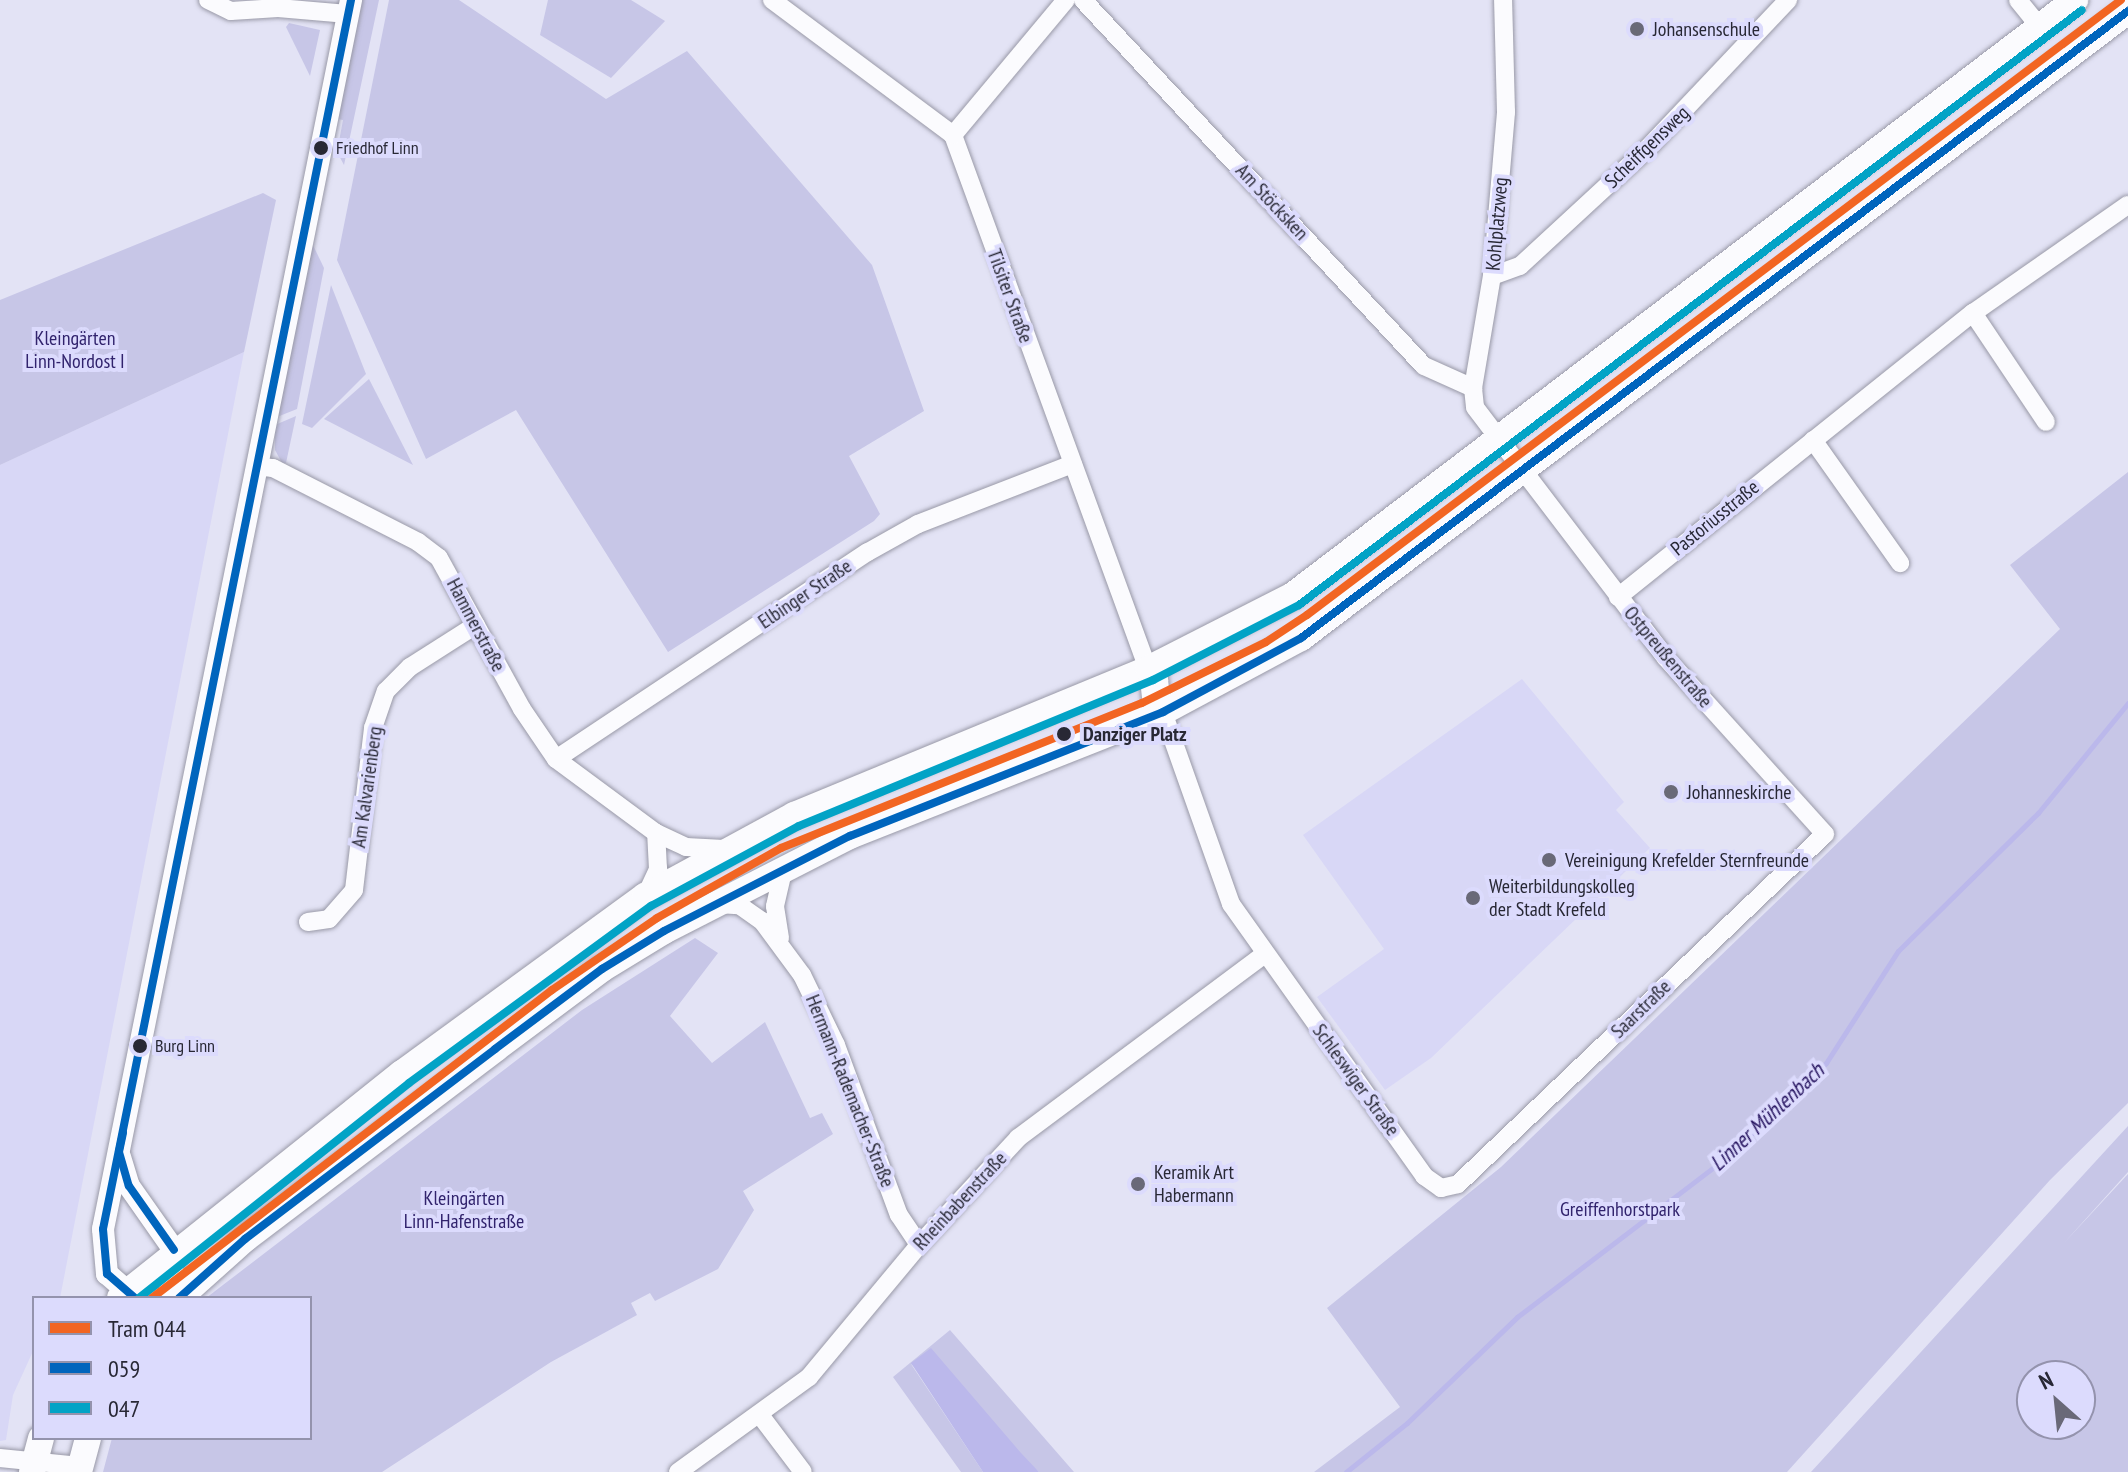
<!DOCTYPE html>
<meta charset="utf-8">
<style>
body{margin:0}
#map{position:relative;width:2128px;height:1472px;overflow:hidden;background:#e3e3f5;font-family:"PT Sans Narrow",sans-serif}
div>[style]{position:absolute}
.built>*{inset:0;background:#d8d7f6}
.green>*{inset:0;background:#c7c6e7}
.water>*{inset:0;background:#bbb8eb}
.stream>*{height:5px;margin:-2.5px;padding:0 2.5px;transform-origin:2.5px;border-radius:2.5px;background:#bbb8eb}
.roads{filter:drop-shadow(0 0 2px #9999a7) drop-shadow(0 0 2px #9999a7)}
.minor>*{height:18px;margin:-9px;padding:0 9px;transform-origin:9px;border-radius:9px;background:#fbfbfe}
.tertiary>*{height:22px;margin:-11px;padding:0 11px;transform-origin:11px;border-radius:11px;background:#fbfbfe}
.secondary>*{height:26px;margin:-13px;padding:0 13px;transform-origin:13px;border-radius:13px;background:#fbfbfe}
.bus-1>*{height:8px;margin:-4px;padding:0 4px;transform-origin:4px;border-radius:4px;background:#0065bd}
.bus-2>*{height:8px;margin:-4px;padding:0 4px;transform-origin:4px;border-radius:4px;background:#02a3c6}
.tram-1>*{height:8px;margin:-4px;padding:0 4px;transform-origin:4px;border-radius:4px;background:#f26522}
.dots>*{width:22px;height:22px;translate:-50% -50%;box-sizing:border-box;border:4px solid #dcdbfd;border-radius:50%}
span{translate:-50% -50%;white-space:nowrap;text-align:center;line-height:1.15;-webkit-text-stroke:8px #dcdbfd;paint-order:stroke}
.bus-label{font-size:18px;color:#282835}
.left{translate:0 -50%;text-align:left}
.poi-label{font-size:20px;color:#282835}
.street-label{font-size:20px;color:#282835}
.park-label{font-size:20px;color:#31236d}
.stop-label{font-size:20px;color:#282835;font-weight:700}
.water-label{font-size:22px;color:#291762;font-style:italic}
.legend{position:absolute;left:32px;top:1296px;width:280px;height:144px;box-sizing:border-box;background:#dcdbfd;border:2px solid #9493ad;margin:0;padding:10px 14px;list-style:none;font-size:24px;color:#282835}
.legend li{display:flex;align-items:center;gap:16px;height:40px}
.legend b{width:40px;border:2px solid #9493ad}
.north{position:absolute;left:2016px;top:1360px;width:80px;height:80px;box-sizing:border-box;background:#dcdbfd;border:2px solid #9493ad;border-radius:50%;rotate:333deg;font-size:22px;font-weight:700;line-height:32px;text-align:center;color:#282835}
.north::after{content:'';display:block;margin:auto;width:28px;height:36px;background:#696978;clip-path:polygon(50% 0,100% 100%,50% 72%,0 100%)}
</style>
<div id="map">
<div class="built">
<i style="clip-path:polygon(244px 352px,60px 1298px,34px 1298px,34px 1349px,13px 1395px,6px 1440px,0 1441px,0 465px)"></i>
<i style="clip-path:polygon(1522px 679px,1624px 802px,1616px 810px,1650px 848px,1431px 1058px,1385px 1090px,1317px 997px,1384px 949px,1303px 835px)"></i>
</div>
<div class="green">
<i style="clip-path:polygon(360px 0,379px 0,344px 165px,337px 152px,343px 120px,337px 119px)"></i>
<i style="clip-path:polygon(389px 0,459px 0,606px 99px,687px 51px,872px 265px,924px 411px,849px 456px,880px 514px,874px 521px,668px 652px,516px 410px,426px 459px,337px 260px)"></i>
<i style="clip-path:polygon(548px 0,631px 0,665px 21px,611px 78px,540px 35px)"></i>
<i style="clip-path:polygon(289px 23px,320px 30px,310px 76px,286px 27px)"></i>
<i style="clip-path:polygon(263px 193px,276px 200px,244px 352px,0 465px,0 300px)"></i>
<i style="clip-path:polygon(312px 243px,324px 268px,297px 409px,277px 417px)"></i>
<i style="clip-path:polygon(331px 285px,366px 374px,312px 428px,302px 424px)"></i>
<i style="clip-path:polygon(369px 379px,413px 465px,324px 419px)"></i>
<i style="clip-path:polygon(296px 416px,286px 463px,282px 463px,275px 450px,275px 425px)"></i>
<i style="clip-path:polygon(2128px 472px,2128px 1103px,2050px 1180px,1787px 1472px,1314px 1472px,1400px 1407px,1327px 1308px,1501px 1167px,2060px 629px,2010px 565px)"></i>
<i style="clip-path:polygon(695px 938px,718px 953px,670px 1016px,712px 1063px,765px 1022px,810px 1118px,822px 1113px,833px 1134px,743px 1191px,754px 1210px,718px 1269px,655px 1301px,650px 1293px,631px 1303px,637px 1315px,551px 1362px,382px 1472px,103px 1472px,112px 1438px,310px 1438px,310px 1298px,206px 1298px,582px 1010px)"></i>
<i style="clip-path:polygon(evenodd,2128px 1126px,2128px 1172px,2064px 1243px,2128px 1174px,2128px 1472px,1811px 1472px,2128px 1126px,2032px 1376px,2080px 1376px,2080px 1424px,2032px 1424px,2032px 1376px)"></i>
<i style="clip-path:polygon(950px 1330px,1074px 1472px,1039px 1472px,911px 1364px,983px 1472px,961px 1472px,893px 1377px)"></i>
</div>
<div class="water">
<i style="clip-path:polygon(931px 1348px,1021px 1453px,1039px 1472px,983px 1472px,911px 1363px)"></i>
</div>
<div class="stream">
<i style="left:1346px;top:1472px;width:78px;rotate:-38.8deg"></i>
<i style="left:1407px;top:1423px;width:153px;rotate:-43.9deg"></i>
<i style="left:1517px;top:1317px;width:263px;rotate:-37.3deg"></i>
<i style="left:1726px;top:1158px;width:138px;rotate:-43.5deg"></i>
<i style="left:1826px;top:1063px;width:133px;rotate:-57.3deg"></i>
<i style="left:1898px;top:951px;width:197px;rotate:-44.6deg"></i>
<i style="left:2038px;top:813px;width:142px;rotate:-50.7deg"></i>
</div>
<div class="roads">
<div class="minor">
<i style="left:208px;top:0;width:25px;rotate:26deg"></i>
<i style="left:231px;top:11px;width:47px;rotate:-3.7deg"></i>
<i style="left:278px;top:8px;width:70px;rotate:4.9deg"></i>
<i style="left:772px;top:0;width:226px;rotate:36.7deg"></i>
<i style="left:953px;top:135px;width:568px;rotate:69.94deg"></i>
<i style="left:1148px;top:669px;width:29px;rotate:84deg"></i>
<i style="left:1151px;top:698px;width:18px;rotate:49deg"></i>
<i style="left:1083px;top:0;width:500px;rotate:47.03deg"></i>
<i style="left:1424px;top:366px;width:54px;rotate:24.2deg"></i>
<i style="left:2018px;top:0;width:36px;rotate:51deg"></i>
<i style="left:953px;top:135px;width:176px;rotate:-50.1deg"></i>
<i style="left:1492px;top:276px;width:30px;rotate:-20deg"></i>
<i style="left:1520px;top:266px;width:174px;rotate:-42.7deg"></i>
<i style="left:1648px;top:148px;width:204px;rotate:-46.6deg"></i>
<i style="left:1973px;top:313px;width:131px;rotate:56.2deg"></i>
<i style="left:1813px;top:440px;width:151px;rotate:54.7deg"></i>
<i style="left:256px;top:466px;width:17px;rotate:7deg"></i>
<i style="left:273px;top:468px;width:163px;rotate:27deg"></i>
<i style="left:418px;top:542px;width:26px;rotate:37deg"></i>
<i style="left:439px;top:558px;width:172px;rotate:61.2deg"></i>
<i style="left:522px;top:709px;width:60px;rotate:55.8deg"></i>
<i style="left:556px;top:759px;width:124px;rotate:36.5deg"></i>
<i style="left:656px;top:833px;width:33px;rotate:25deg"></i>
<i style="left:686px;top:847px;width:38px;rotate:3deg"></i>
<i style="left:1618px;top:597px;width:455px;rotate:-38.7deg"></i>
<i style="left:1973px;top:313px;width:189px;rotate:-34.9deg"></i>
<i style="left:1148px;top:669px;width:16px;rotate:45deg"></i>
<i style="left:1159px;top:680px;width:32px;rotate:83deg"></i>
<i style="left:1163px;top:712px;width:204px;rotate:70.5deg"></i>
<i style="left:1231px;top:904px;width:334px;rotate:54.6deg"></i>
<i style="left:1424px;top:1176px;width:21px;rotate:35deg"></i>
<i style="left:1441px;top:1188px;width:17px;rotate:-13deg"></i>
<i style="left:1458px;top:1184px;width:507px;rotate:-43.64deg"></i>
<i style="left:1825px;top:834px;width:237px;rotate:-132.1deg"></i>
<i style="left:1666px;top:658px;width:315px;rotate:-127.3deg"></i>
<i style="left:1475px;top:407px;width:19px;rotate:-96deg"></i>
<i style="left:1473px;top:388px;width:114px;rotate:-80.4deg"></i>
<i style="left:1492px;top:276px;width:165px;rotate:-85.1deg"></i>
<i style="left:1506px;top:112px;width:112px;rotate:-91.5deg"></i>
<i style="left:556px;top:759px;width:374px;rotate:-33.6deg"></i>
<i style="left:868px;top:552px;width:57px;rotate:-29.2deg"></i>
<i style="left:918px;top:524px;width:166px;rotate:-21.2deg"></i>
<i style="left:646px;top:895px;width:29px;rotate:-65deg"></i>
<i style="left:658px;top:869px;width:36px;rotate:-93deg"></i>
<i style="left:717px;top:904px;width:22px;rotate:3deg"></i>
<i style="left:739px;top:905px;width:28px;rotate:35deg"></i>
<i style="left:762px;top:921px;width:67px;rotate:53.5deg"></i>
<i style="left:802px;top:975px;width:78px;rotate:64.1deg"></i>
<i style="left:836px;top:1045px;width:181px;rotate:69.7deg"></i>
<i style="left:899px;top:1215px;width:36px;rotate:56deg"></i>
<i style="left:308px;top:922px;width:21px;rotate:-8deg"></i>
<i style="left:329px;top:919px;width:38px;rotate:-49deg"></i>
<i style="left:354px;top:890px;width:163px;rotate:-83.3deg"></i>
<i style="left:373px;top:728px;width:39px;rotate:-71deg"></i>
<i style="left:386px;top:691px;width:34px;rotate:-45deg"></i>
<i style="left:410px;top:667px;width:78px;rotate:-32.5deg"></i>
<i style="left:780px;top:938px;width:32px;rotate:-99deg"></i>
<i style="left:775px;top:906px;width:39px;rotate:-77deg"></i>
<i style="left:760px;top:1415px;width:71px;rotate:53deg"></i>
<i style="left:0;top:1458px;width:80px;rotate:5.7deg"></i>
<i style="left:678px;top:1472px;width:162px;rotate:-35.9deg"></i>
<i style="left:809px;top:1377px;width:172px;rotate:-50.2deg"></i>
<i style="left:919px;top:1245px;width:146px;rotate:-47.2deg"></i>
<i style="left:1018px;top:1138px;width:308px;rotate:-36.7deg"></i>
</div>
<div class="tertiary">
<i style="left:120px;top:1157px;width:30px;rotate:73deg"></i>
<i style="left:129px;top:1186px;width:78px;rotate:54.9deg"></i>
<i style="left:174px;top:1250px;width:48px;rotate:95.9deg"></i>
<i style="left:135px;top:1298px;width:37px;rotate:-139deg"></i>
<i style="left:107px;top:1274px;width:45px;rotate:-95.1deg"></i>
<i style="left:103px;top:1229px;width:1254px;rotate:-78.59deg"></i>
</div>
<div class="secondary">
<i style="left:120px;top:1298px;width:361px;rotate:-38.6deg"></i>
<i style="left:402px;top:1073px;width:301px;rotate:-36.1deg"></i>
<i style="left:645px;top:896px;width:170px;rotate:-28.5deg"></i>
<i style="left:794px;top:815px;width:383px;rotate:-22.4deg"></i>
<i style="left:1148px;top:669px;width:163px;rotate:-27deg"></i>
<i style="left:1293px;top:595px;width:983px;rotate:-37.27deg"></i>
<i style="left:179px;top:1298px;width:89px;rotate:-41.8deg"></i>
<i style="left:245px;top:1239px;width:314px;rotate:-37.2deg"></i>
<i style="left:495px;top:1049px;width:134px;rotate:-36.8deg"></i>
<i style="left:602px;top:969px;width:73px;rotate:-31.5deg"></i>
<i style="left:664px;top:931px;width:209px;rotate:-27.1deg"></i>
<i style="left:850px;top:836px;width:337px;rotate:-21.6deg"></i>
<i style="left:1163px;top:712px;width:157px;rotate:-28.2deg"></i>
<i style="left:1301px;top:638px;width:1038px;rotate:-37.17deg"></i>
<i style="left:32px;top:1472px;width:35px;rotate:-75deg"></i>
<i style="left:79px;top:1472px;width:35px;rotate:-75deg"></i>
</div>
</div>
<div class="bus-1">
<i style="left:123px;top:1133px;width:19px;rotate:102deg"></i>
<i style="left:119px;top:1152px;width:35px;rotate:74deg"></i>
<i style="left:129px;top:1186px;width:78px;rotate:54.9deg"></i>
<i style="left:135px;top:1298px;width:37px;rotate:-139deg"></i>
<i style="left:107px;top:1274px;width:45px;rotate:-95.1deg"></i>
<i style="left:103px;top:1229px;width:1254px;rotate:-78.59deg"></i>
<i style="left:179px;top:1298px;width:89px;rotate:-41.8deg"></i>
<i style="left:245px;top:1239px;width:314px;rotate:-37.2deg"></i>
<i style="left:495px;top:1049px;width:134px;rotate:-36.8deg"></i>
<i style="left:602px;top:969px;width:73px;rotate:-31.5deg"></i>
<i style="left:664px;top:931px;width:209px;rotate:-27.1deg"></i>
<i style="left:850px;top:836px;width:337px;rotate:-21.6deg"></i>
<i style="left:1163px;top:712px;width:157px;rotate:-28.2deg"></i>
<i style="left:1301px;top:638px;width:1038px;rotate:-37.17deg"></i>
</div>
<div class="bus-2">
<i style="left:139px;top:1298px;width:345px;rotate:-38.5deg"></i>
<i style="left:409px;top:1083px;width:300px;rotate:-36.2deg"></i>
<i style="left:651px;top:906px;width:168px;rotate:-28.4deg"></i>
<i style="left:799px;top:826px;width:383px;rotate:-22.4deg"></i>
<i style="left:1153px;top:680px;width:164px;rotate:-27.2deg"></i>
<i style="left:1299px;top:605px;width:983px;rotate:-37.23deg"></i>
</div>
<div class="tram-1">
<i style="left:152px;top:1298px;width:505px;rotate:-37.6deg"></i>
<i style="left:552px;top:990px;width:127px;rotate:-34.4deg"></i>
<i style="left:657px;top:918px;width:142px;rotate:-29.4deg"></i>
<i style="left:781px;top:848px;width:389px;rotate:-21.9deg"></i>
<i style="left:1142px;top:703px;width:138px;rotate:-26.2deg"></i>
<i style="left:1266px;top:642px;width:49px;rotate:-33.4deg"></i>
<i style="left:1307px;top:615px;width:1020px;rotate:-37.07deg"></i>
</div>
<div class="dots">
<i style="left:1637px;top:29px;background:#696978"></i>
<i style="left:321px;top:148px;background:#282835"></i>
<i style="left:1064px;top:734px;background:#282835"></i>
<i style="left:1671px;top:792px;background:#696978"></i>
<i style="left:1549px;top:860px;background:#696978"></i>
<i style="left:1473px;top:898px;background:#696978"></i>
<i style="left:140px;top:1046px;background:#282835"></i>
<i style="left:1138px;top:1184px;background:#696978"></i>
</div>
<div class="bus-label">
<span class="left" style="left:336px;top:148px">Friedhof Linn</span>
<span class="left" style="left:155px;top:1046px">Burg Linn</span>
</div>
<div class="poi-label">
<span class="left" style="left:1653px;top:29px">Johansenschule</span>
<span class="left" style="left:1687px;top:792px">Johanneskirche</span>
<span class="left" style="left:1565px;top:860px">Vereinigung Krefelder Sternfreunde</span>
<span class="left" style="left:1489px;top:898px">Weiterbildungskolleg<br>der Stadt Krefeld</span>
<span class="left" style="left:1154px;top:1184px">Keramik Art<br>Habermann</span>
</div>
<div class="street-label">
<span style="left:1647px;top:147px;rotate:-44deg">Scheiffgensweg</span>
<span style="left:1272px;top:202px;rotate:47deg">Am Stöcksken</span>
<span style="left:1497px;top:224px;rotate:-85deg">Kohlplatzweg</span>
<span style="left:1010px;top:296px;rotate:70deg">Tilsiter Straße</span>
<span style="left:1715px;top:518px;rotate:-39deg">Pastoriusstraße</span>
<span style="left:805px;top:594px;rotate:-34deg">Elbinger Straße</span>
<span style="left:476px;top:625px;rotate:62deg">Hammerstraße</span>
<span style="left:1668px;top:657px;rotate:50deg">Ostpreußenstraße</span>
<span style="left:367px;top:787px;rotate:-82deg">Am Kalvarienberg</span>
<span style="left:1641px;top:1009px;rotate:-44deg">Saarstraße</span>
<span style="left:1356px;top:1080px;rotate:54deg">Schleswiger Straße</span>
<span style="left:850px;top:1091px;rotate:68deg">Hermann-Rademacher-Straße</span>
<span style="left:960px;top:1201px;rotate:-47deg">Rheinbabenstraße</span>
</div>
<div class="park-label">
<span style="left:75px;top:350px">Kleingärten<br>Linn-Nordost I</span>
<span style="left:464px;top:1210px">Kleingärten<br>Linn-Hafenstraße</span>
<span style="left:1620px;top:1209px">Greiffenhorstpark</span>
</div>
<div class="stop-label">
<span class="left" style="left:1083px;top:734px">Danziger Platz</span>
</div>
<div class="water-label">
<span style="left:1767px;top:1117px;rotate:-43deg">Linner Mühlenbach</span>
</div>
<ul class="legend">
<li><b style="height:10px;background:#f26522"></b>Tram 044</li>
<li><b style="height:10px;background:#0065bd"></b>059</li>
<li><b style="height:10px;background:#02a3c6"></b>047</li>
</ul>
<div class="north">N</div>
</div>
